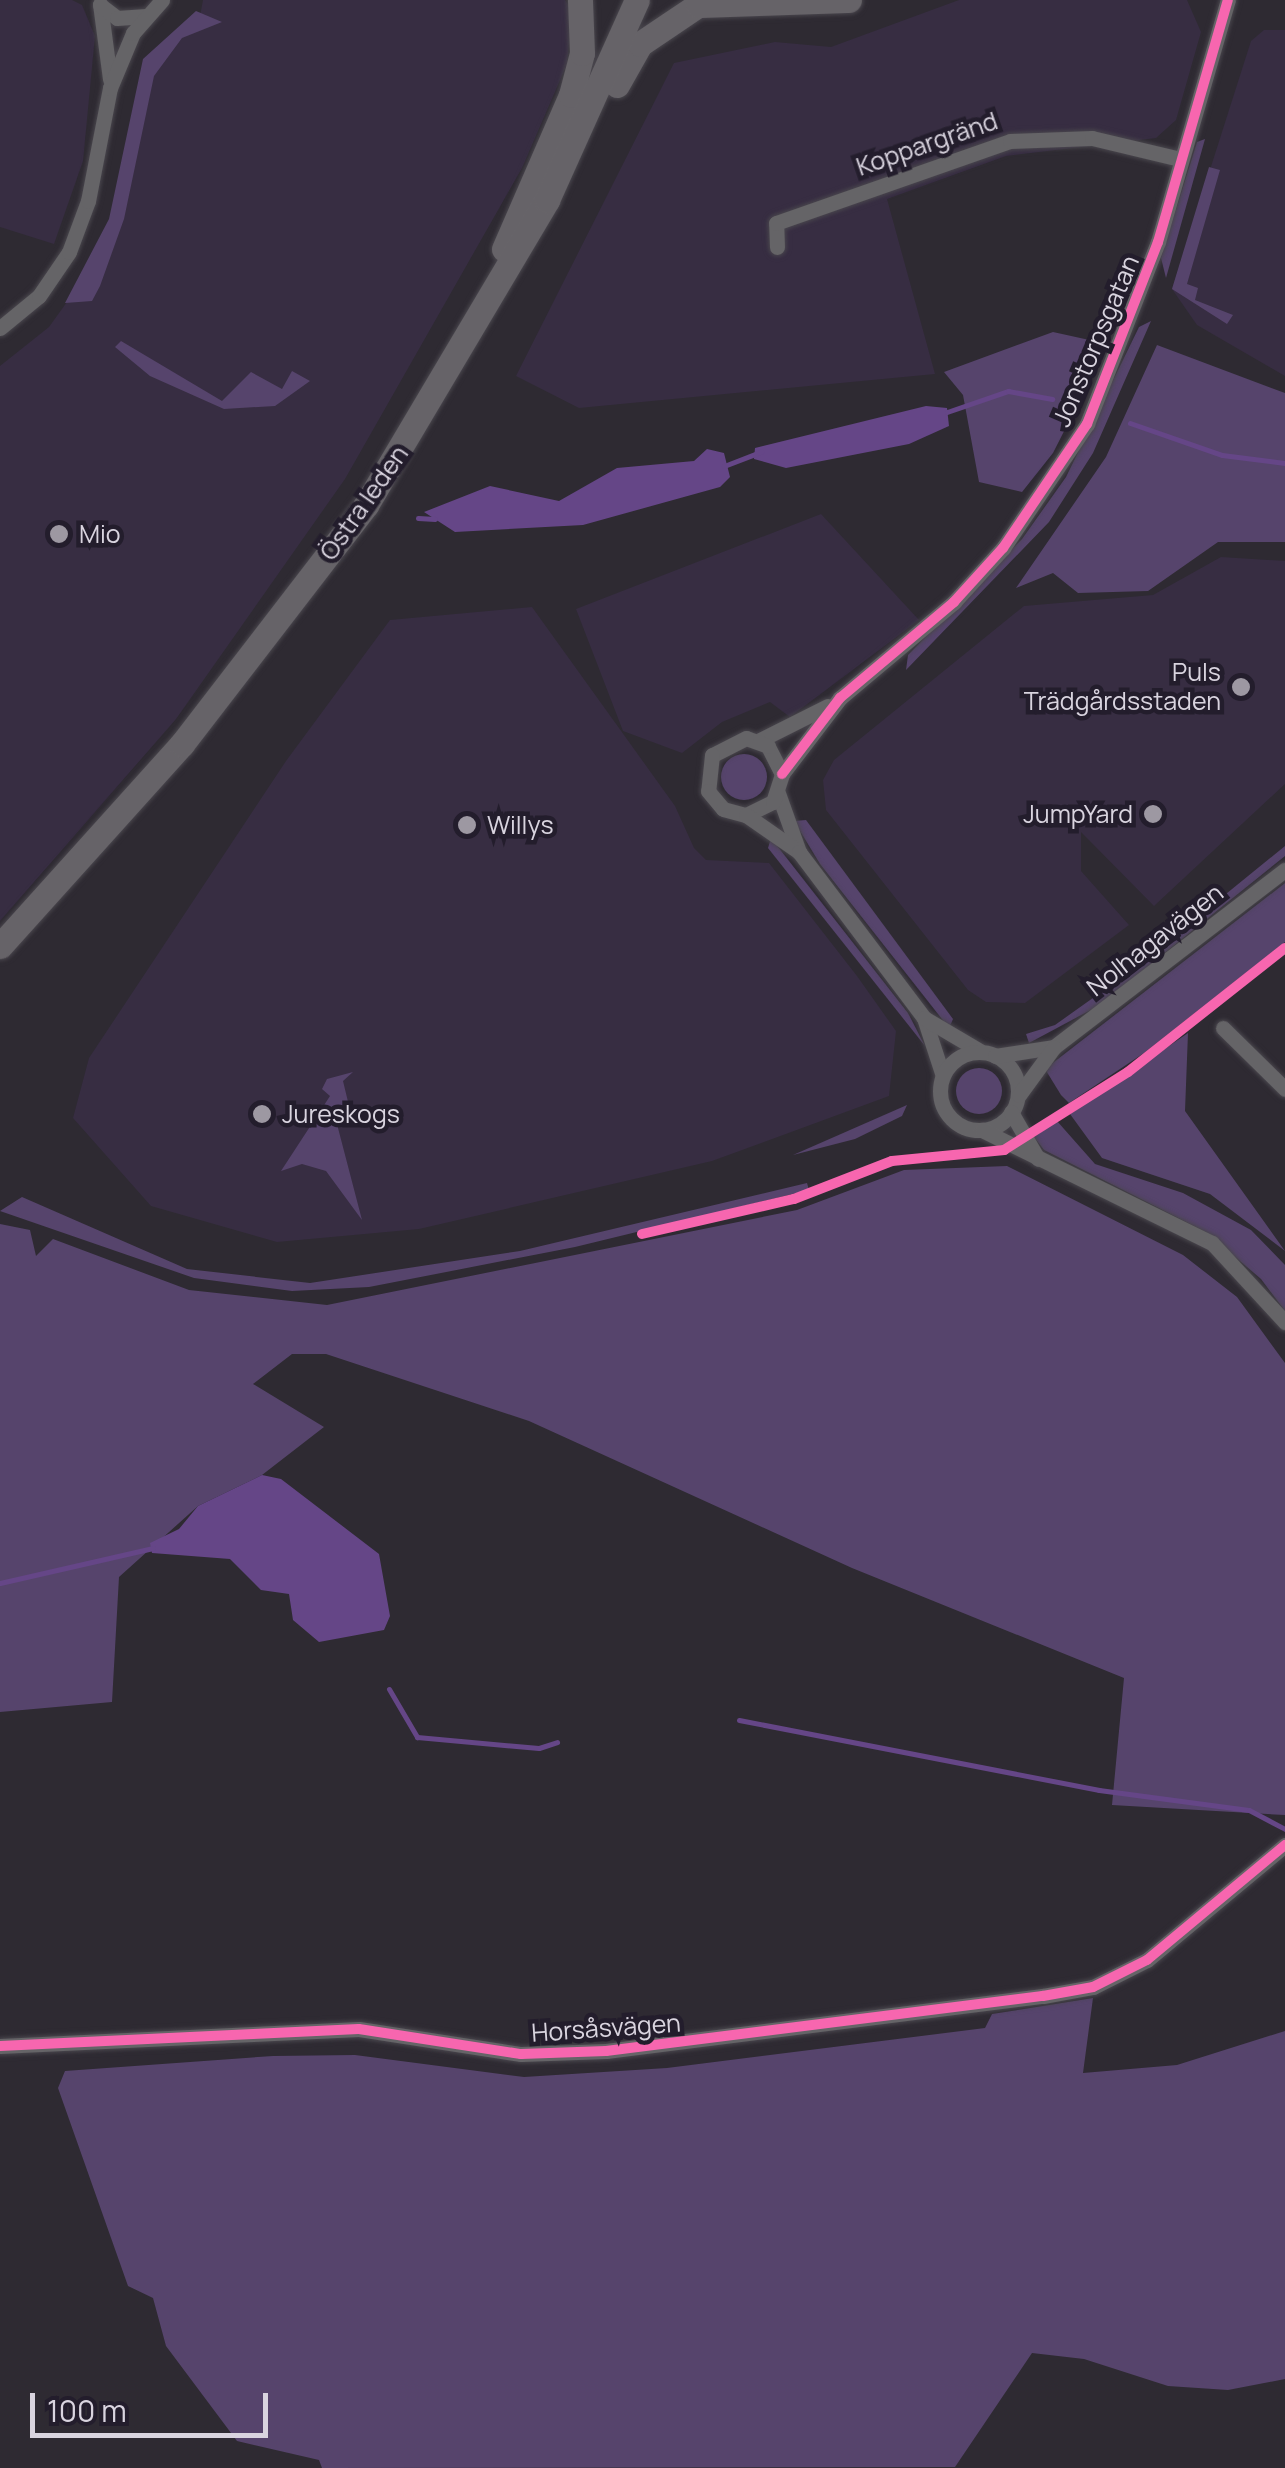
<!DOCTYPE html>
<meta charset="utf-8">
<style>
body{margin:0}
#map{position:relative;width:1285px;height:2468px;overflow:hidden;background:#2e2a32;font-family:Manrope,sans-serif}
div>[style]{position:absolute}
.built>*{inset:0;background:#372d42}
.green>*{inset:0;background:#56446c}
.round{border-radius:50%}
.water>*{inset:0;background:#654687}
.stream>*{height:5px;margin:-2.5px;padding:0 2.5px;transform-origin:2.5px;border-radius:2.5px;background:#654687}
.roads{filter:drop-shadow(0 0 2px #49464d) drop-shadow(0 0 2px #49464d)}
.minor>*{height:15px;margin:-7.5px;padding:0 7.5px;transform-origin:7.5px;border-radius:7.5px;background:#656467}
.minor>.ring{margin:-7.5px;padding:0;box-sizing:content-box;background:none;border:15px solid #656467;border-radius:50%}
.trunk>*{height:25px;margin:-12.5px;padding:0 12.5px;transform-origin:12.5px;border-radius:12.5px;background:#666368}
.cycleway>*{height:10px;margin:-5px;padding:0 5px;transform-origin:5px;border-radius:5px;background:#f766af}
.dots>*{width:28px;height:28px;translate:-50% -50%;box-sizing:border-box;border:5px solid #231d2c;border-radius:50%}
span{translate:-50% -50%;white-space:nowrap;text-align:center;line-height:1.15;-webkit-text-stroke:9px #231d2c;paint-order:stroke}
.street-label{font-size:25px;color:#d9d4df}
.poi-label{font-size:25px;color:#d9d4df}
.left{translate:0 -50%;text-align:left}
.right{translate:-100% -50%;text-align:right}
.scale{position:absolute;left:30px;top:2393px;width:238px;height:45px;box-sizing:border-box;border:5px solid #d9d4df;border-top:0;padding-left:12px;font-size:30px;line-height:35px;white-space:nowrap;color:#d9d4df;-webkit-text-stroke:8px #231d2c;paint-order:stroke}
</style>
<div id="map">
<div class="built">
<i style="clip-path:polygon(0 0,72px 0,82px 5px,95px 36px,83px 161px,54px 244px,0 227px)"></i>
<i style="clip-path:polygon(203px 0,565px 0,572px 11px,567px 64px,522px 168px,345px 479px,176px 719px,0 921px,0 366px,49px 327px,95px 263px,116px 203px,143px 70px,200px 16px)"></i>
<i style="clip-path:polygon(959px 0,1187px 0,1201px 32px,1176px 120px,1156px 138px,1006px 156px,887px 199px,935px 374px,579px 408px,516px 376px,674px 63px,775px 42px,831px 47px)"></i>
<i style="clip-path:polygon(1264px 30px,1285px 30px,1285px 376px,1197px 325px,1172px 289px,1251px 41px)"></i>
<i style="clip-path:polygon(821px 514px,919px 620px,790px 717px,770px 702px,722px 722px,682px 753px,623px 731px,576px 609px)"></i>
<i style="clip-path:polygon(1221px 557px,1285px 561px,1285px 784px,1154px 906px,1081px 832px,1081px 871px,1129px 925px,1025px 1003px,986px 1002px,968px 990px,826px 810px,823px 780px,834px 760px,1024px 606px,1153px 595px)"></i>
<i style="clip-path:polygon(532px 607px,675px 806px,694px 848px,706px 860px,769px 863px,857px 976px,896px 1031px,889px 1096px,712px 1161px,419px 1229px,277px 1242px,151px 1206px,73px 1118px,89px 1058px,286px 761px,390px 620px)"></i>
</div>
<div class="green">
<i style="clip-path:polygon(196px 11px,222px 22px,182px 38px,154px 76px,124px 219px,100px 286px,92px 301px,65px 303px,109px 219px,143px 59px)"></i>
<i style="clip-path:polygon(1205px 139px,1166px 278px,1161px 258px,1197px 142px)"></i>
<i style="clip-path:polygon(1209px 167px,1220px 170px,1187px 284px,1198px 288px,1195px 300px,1233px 315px,1227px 324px,1172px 289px)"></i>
<i style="clip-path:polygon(1151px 321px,1093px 453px,1049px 522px,906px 670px,908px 655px,1022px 539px,1066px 477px,1139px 327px)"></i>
<i style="clip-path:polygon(1053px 332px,1103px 343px,1090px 380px,1053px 453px,1022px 492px,979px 482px,963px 395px,944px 372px)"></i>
<i style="clip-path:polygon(121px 341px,222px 401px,251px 372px,282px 389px,292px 371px,310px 381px,275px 406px,224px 409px,150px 376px,115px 347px)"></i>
<i style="clip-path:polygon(1157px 345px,1285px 393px,1285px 542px,1218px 542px,1148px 591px,1078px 593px,1053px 573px,1016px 588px,1106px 457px)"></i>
<i class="round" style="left:721px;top:754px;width:46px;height:46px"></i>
<i style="clip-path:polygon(806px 820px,953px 1019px,949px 1028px,820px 864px,794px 821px)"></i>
<i style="clip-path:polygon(771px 838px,908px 1013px,925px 1046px,768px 848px)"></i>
<i style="clip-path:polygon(1285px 846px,1285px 856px,1100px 1005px,1029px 1043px,1026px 1034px,1055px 1025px,1135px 968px)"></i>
<i style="clip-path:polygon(1285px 883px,1285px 942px,1144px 1053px,1069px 1103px,1061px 1095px,1045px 1069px)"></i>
<i style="clip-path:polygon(1188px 1033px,1185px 1111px,1285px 1251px,1210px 1194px,1102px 1158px,1070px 1114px)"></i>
<i class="round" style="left:956px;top:1068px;width:46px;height:46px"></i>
<i style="clip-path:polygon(353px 1072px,343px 1081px,350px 1110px,338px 1113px,338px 1128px,362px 1220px,326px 1171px,302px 1164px,281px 1171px,330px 1096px,322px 1089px,327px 1079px)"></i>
<i style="clip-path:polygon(907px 1105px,902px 1116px,855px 1139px,793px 1155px)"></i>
<i style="clip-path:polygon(1057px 1121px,1095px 1164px,1183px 1193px,1251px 1230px,1285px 1265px,1285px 1311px,1261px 1279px,1206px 1232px,1044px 1150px,1034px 1137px)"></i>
<i style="clip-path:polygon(1007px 1166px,1183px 1255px,1237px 1297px,1285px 1363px,1285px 1815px,1112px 1805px,1124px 1678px,852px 1568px,529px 1421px,326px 1354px,292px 1354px,253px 1384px,324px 1427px,262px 1475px,198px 1506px,119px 1577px,112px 1702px,0 1712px,0 1224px,30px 1230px,36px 1256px,53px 1239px,189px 1290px,327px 1305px,797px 1210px,904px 1170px)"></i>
<i style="clip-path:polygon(807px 1183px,809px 1190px,575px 1247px,369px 1287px,292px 1291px,194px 1278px,0 1211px,22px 1197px,187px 1269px,310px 1283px,520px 1251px)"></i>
<i style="clip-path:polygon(1093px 1998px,1083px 2073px,1177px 2065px,1285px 2031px,1285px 2379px,1228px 2390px,1168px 2386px,1084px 2359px,1032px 2353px,955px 2467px,322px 2468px,319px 2460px,237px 2441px,166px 2346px,153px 2298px,128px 2286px,58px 2088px,65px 2071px,273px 2056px,355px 2055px,524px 2077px,667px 2068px,985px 2028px,992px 2014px)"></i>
</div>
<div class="water">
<i style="clip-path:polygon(926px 406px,947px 408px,949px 426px,909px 444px,786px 468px,754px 459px,755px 448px)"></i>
<i style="clip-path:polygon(707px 449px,724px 453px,730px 477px,720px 487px,583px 525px,455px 532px,424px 512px,490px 486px,559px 501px,617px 468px,694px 461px)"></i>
<i style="clip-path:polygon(262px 1475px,281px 1479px,379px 1554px,390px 1616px,384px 1630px,319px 1642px,293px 1620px,289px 1594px,261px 1590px,230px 1559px,152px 1553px,150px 1543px,179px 1529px,198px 1506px)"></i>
</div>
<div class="stream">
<i style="left:947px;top:412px;width:65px;rotate:-19deg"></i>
<i style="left:1008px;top:391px;width:45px;rotate:10.3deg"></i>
<i style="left:1130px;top:423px;width:97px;rotate:19.2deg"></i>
<i style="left:1222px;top:455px;width:64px;rotate:7.2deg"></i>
<i style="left:724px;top:466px;width:40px;rotate:-21deg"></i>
<i style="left:418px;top:518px;width:17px;rotate:3deg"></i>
<i style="left:0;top:1583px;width:157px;rotate:-12.9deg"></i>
<i style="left:389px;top:1689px;width:56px;rotate:59.7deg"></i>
<i style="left:417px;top:1737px;width:122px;rotate:5.2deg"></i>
<i style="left:539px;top:1748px;width:19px;rotate:-18deg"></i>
<i style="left:739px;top:1720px;width:367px;rotate:11deg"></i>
<i style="left:1099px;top:1790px;width:151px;rotate:7.6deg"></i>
<i style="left:1249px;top:1810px;width:41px;rotate:27.8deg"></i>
</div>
<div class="roads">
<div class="minor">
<i style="left:100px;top:4px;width:76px;rotate:82.4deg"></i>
<i style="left:100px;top:5px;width:21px;rotate:37deg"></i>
<i style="left:117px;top:18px;width:29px;rotate:-4deg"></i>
<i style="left:777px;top:247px;width:24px;rotate:-92deg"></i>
<i style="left:776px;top:223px;width:248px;rotate:-19.3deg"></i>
<i style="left:1010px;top:141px;width:82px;rotate:-2.1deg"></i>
<i style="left:1092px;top:138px;width:90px;rotate:13.4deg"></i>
<i style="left:0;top:328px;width:50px;rotate:-39.4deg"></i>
<i style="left:39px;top:296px;width:53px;rotate:-55.7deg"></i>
<i style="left:69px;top:252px;width:54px;rotate:-69.6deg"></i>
<i style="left:88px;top:201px;width:115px;rotate:-79deg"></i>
<i style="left:110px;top:88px;width:60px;rotate:-67.3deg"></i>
<i style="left:133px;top:33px;width:44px;rotate:-48.7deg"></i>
<i style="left:758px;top:741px;width:78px;rotate:-26.6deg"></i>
<i style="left:782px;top:774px;width:96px;rotate:-52.7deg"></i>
<i style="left:840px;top:698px;width:149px;rotate:-40.1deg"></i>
<i style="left:954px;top:602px;width:73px;rotate:-47.8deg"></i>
<i style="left:1003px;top:548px;width:150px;rotate:-55.9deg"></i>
<i style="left:1087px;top:424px;width:195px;rotate:-68.7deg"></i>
<i style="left:1158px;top:242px;width:252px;rotate:-73.9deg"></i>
<i style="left:778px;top:793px;width:63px;rotate:70.4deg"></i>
<i style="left:746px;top:815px;width:30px;rotate:-26deg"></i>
<i style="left:773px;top:802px;width:29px;rotate:-72deg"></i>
<i style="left:782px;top:774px;width:31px;rotate:-117deg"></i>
<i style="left:768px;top:746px;width:23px;rotate:-160deg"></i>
<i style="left:746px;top:738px;width:38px;rotate:153deg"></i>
<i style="left:712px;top:755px;width:36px;rotate:96deg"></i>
<i style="left:708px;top:791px;width:23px;rotate:50deg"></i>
<i style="left:723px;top:809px;width:24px;rotate:15deg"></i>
<i style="left:746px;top:815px;width:65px;rotate:34.9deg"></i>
<i style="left:799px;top:852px;width:208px;rotate:53deg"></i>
<i style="left:924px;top:1018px;width:61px;rotate:71.9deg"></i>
<i style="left:924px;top:1018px;width:65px;rotate:30.5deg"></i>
<i style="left:1223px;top:1028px;width:87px;rotate:44.5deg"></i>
<i class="ring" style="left:940px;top:1052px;width:63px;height:63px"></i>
<i style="left:995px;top:1056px;width:60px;rotate:-8.7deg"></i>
<i style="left:1054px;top:1047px;width:291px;rotate:-37.5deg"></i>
<i style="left:1019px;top:1095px;width:59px;rotate:-53.9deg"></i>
<i style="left:1011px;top:1112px;width:54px;rotate:60.1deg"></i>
<i style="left:982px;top:1130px;width:256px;rotate:26.2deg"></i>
<i style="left:1212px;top:1243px;width:108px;rotate:47.3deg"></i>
<i style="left:0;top:2046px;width:359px;rotate:-2.7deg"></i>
<i style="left:359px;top:2029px;width:164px;rotate:8.8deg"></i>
<i style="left:521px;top:2054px;width:85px;rotate:-2deg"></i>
<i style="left:606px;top:2051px;width:440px;rotate:-7.2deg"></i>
<i style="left:1043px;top:1996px;width:51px;rotate:-10.2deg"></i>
<i style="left:1093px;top:1987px;width:60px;rotate:-26.6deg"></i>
<i style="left:1147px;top:1960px;width:180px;rotate:-39.8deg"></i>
</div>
<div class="trunk">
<i style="left:617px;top:85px;width:47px;rotate:-60.7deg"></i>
<i style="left:640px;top:44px;width:70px;rotate:-33.9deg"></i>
<i style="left:698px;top:5px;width:151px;rotate:-1.9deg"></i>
<i style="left:504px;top:249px;width:168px;rotate:-66.5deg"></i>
<i style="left:571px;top:95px;width:43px;rotate:-75.3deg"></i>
<i style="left:582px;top:53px;width:53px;rotate:-92.2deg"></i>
<i style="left:0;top:946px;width:272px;rotate:-48deg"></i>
<i style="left:182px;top:744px;width:302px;rotate:-52.4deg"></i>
<i style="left:366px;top:505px;width:355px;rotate:-59.3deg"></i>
<i style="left:547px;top:200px;width:219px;rotate:-65.8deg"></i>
</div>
</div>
<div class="cycleway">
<i style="left:782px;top:774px;width:96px;rotate:-52.7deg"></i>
<i style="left:840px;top:698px;width:149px;rotate:-40.1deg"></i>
<i style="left:954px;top:602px;width:73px;rotate:-47.8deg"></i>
<i style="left:1003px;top:548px;width:150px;rotate:-55.9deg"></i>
<i style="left:1087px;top:424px;width:195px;rotate:-68.7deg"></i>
<i style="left:1158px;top:242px;width:252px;rotate:-73.9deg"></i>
<i style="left:642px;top:1234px;width:156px;rotate:-13deg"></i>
<i style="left:794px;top:1199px;width:105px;rotate:-21.2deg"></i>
<i style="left:892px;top:1161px;width:113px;rotate:-5.6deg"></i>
<i style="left:1004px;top:1150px;width:146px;rotate:-32.2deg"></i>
<i style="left:1128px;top:1072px;width:200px;rotate:-38.3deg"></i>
<i style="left:0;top:2046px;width:359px;rotate:-2.7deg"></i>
<i style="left:359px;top:2029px;width:164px;rotate:8.8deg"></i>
<i style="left:521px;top:2054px;width:85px;rotate:-2deg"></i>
<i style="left:606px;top:2051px;width:440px;rotate:-7.2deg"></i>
<i style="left:1043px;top:1996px;width:51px;rotate:-10.2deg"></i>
<i style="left:1093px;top:1987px;width:60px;rotate:-26.6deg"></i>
<i style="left:1147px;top:1960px;width:180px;rotate:-39.8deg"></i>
</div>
<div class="dots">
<i style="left:59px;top:534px;background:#9d98a2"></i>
<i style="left:1241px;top:687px;background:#9d98a2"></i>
<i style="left:1153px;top:814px;background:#9d98a2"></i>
<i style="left:467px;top:825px;background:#9d98a2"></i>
<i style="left:262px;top:1114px;background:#9d98a2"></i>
</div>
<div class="street-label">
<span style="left:927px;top:144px;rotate:-19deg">Koppargränd</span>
<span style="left:1096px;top:341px;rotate:-67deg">Jonstorpsgatan</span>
<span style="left:364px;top:503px;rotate:-55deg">Östra leden</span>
<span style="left:1155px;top:940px;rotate:-38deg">Nolhagavägen</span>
<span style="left:606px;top:2028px;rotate:-4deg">Horsåsvägen</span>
</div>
<div class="poi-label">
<span class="left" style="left:79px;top:534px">Mio</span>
<span class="right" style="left:1221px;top:687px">Puls<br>Trädgårdsstaden</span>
<span class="right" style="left:1133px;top:814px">JumpYard</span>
<span class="left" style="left:487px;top:825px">Willys</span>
<span class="left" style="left:282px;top:1114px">Jureskogs</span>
</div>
<div class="scale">100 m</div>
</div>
